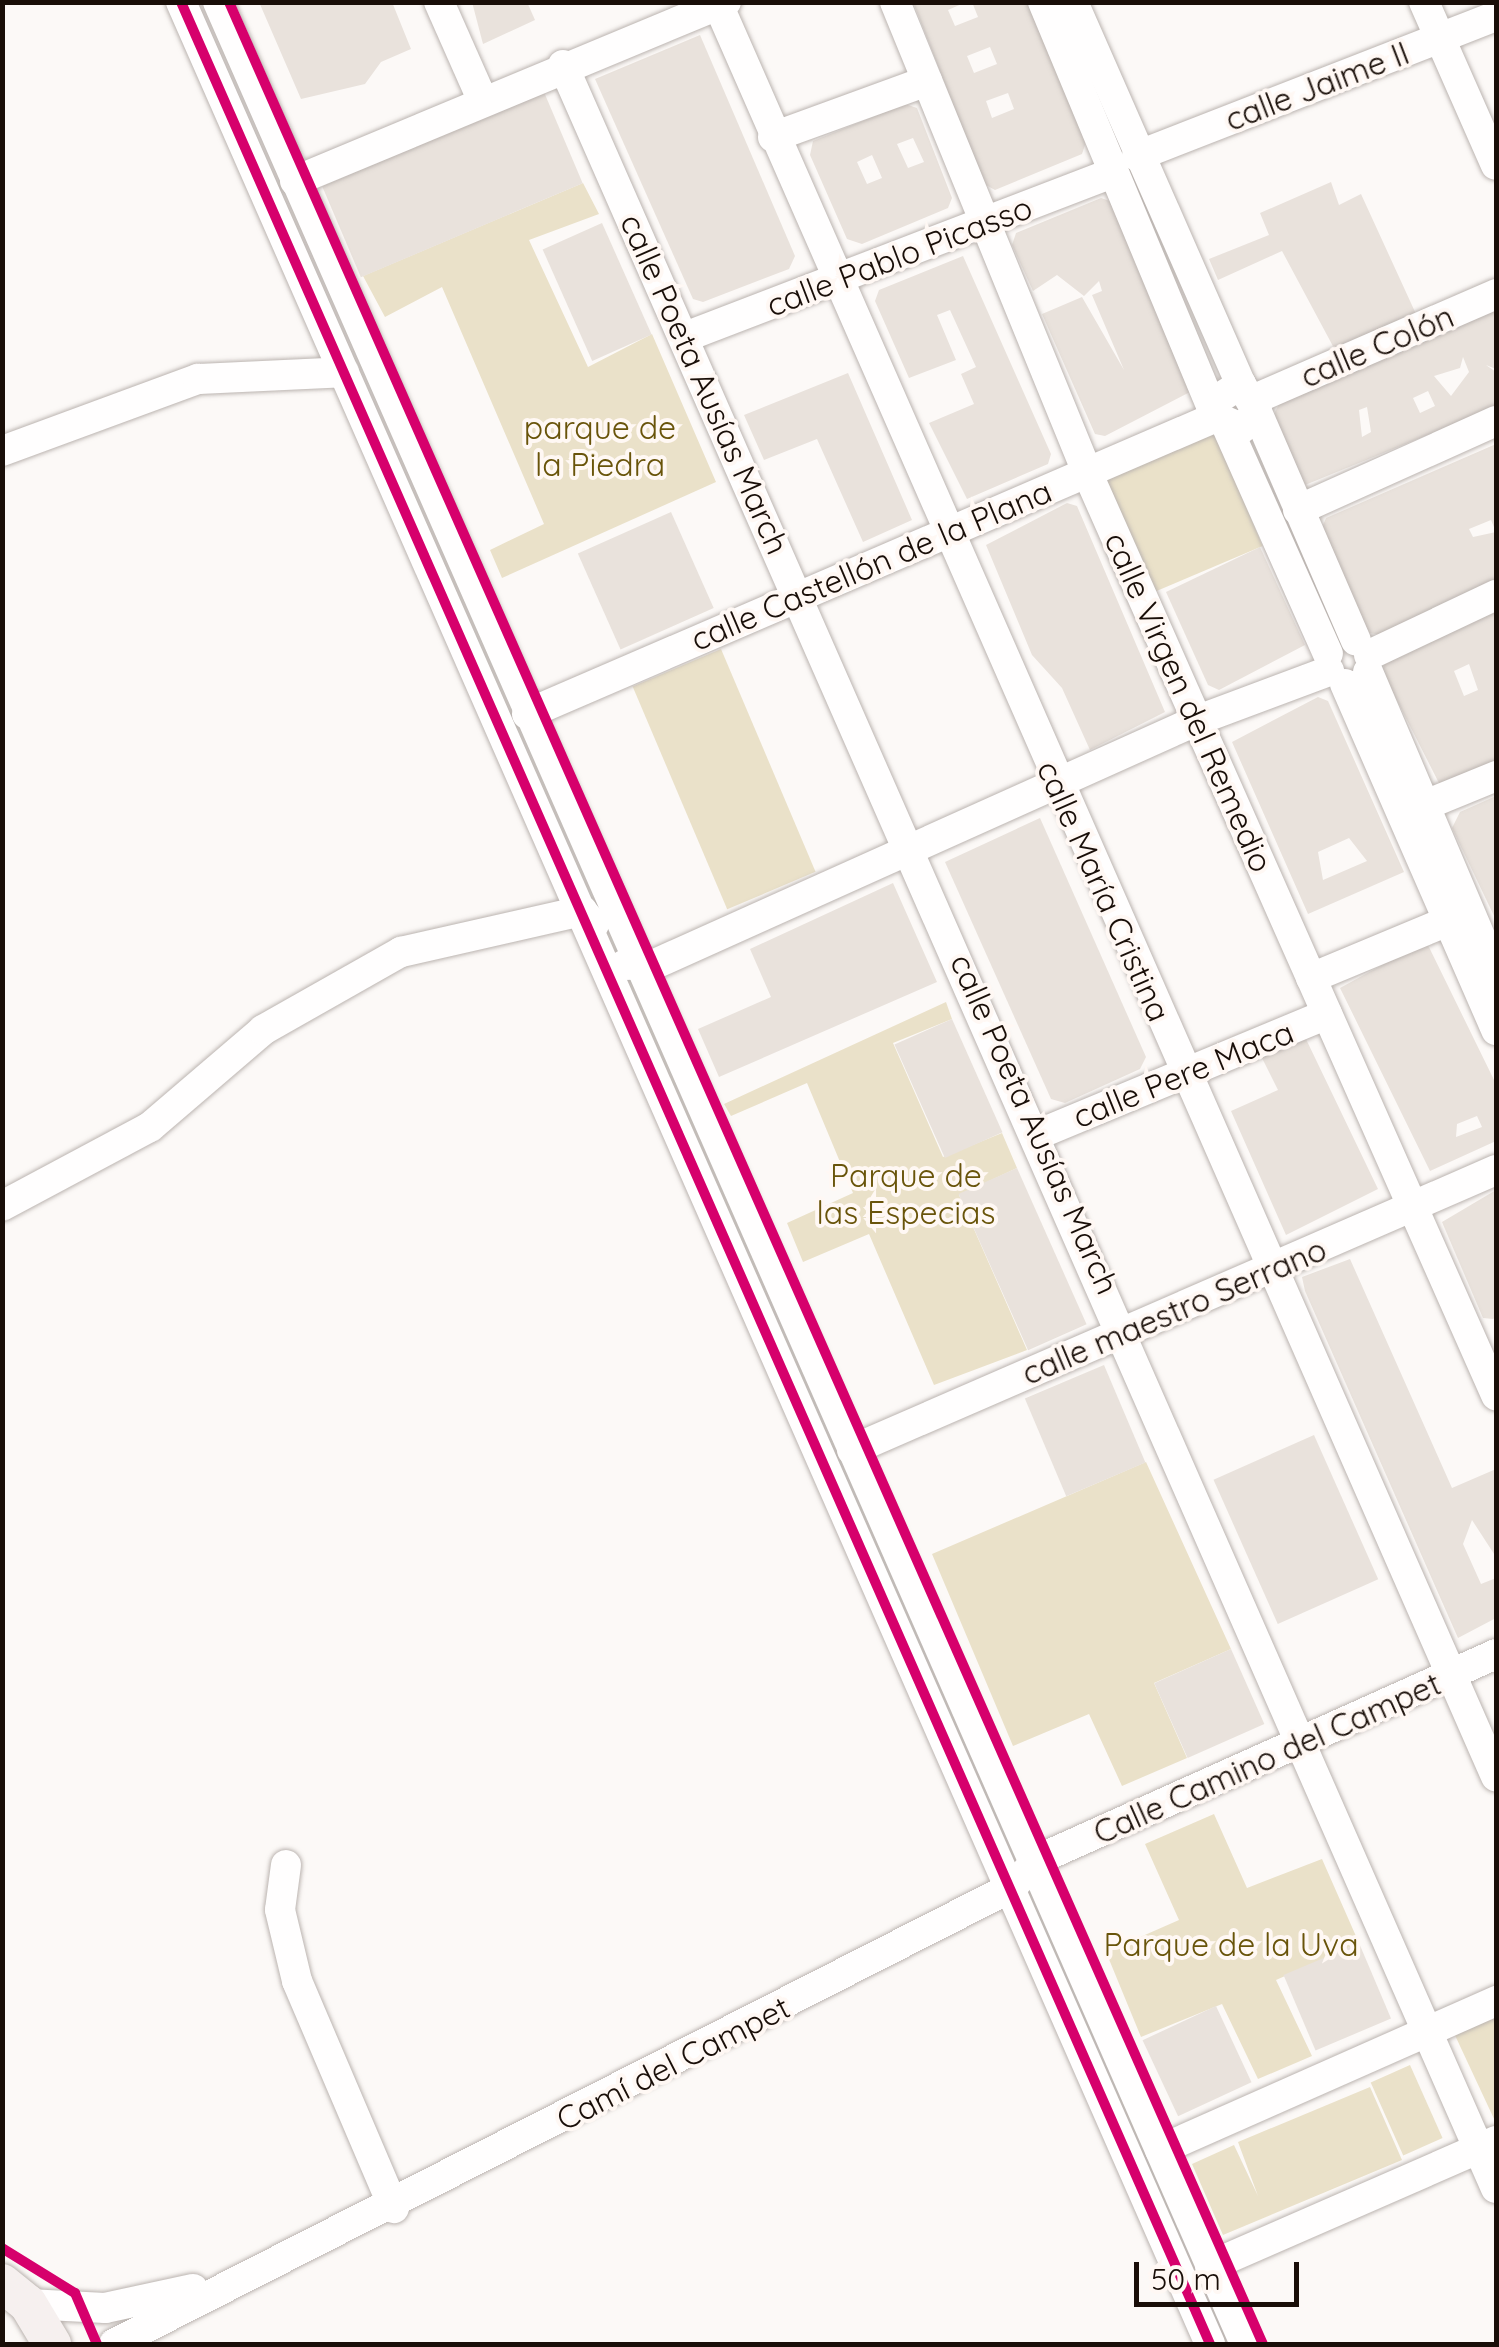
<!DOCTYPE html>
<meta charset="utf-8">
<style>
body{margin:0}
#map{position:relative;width:1499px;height:2347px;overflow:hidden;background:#fcf9f7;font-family:Quicksand,sans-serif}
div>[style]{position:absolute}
.green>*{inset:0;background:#eae1c9;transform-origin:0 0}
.building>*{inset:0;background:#e9e2dc;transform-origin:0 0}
.roads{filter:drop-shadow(0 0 2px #bbb4b0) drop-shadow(0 0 2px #bbb4b0)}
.minor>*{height:30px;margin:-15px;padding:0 15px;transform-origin:15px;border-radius:15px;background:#fffefe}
.major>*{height:38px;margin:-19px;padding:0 19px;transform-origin:19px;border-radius:19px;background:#f6f0ef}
.cycleway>*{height:10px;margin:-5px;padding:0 5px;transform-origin:5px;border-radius:5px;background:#d6006c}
span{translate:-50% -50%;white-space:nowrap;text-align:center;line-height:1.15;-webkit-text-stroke:8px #fff8f4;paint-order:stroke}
.street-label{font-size:32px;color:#190e08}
.park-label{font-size:32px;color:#69540a}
.frame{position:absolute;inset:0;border:5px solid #190e08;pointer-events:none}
.scale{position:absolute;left:1134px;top:2262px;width:165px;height:45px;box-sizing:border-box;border:5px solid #190e08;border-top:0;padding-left:12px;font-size:30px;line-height:35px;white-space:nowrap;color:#190e08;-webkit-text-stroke:8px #fff8f4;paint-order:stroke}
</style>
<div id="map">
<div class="green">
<i style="clip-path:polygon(583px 183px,599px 214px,529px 240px,588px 367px,652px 334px,716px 482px,502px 578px,490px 550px,544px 524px,442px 287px,385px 317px,363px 276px)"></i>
<i style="left:1213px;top:429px;width:127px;height:119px;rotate:67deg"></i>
<i style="left:721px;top:649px;width:242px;height:96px;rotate:67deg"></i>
<i style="clip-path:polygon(946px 1002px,952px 1019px,893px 1043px,943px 1157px,1002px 1133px,1017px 1168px,959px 1195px,1027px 1350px,934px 1385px,869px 1234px,803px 1262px,787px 1223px,853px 1193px,807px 1083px,731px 1116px,724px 1104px)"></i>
<i style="clip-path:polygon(1146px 1462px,1231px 1649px,1154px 1683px,1187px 1758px,1122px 1786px,1089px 1714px,1013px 1746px,932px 1554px)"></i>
<i style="clip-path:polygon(1214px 1814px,1247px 1888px,1322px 1859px,1359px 1943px,1276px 1980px,1312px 2056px,1258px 2079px,1222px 2004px,1141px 2037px,1106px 1952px,1179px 1920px,1145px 1844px)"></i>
<i style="clip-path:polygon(1496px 2013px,1496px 2120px,1495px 2121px,1453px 2031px)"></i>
<i style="left:1410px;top:2065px;width:80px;height:43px;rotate:66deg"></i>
<i style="clip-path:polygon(1370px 2087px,1402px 2160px,1223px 2235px,1192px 2164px,1234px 2145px,1258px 2196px,1238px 2142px)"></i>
</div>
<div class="building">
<i style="clip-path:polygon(259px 2px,392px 2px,411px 49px,381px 62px,365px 84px,301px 99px)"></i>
<i style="clip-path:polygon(472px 2px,527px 2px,535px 20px,483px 44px)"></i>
<i style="clip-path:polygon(evenodd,913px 2px,966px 2px,948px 10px,955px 26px,978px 17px,972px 2px,1027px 2px,1086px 142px,1082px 154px,995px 190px,984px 184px,913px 2px,990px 47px,997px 64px,974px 73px,967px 56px,990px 47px,913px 2px,1008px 93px,1014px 109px,992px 118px,986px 101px,1008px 93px)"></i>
<i style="clip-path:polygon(700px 35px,795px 256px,789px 269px,703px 302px,693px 299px,595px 79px)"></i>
<i style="left:544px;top:92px;width:99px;height:241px;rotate:67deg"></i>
<i style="clip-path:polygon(evenodd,905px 104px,917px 108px,952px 198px,948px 208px,862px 244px,847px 239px,810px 155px,813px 141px,905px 104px,913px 138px,924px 162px,908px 168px,897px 144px,913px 138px,905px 104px,872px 155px,882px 178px,867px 184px,857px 162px,872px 155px)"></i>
<i style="clip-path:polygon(1331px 182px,1339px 205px,1361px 194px,1416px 314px,1335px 350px,1282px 251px,1218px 280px,1209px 259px,1269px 235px,1260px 213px)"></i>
<i style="clip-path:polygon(1101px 198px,1110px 201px,1190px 392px,1105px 436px,1095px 434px,1042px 314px,1082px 297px,1124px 370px,1092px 295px,1102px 291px,1099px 281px,1084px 296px,1057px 275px,1033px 291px,1012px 245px,1016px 233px)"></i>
<i style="left:602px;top:223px;width:122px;height:65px;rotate:66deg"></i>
<i style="clip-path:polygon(963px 256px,1051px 454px,1048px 464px,967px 499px,929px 423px,974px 404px,961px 374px,976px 367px,950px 310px,937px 315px,956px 360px,909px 378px,875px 301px,879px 290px)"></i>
<i style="clip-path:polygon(evenodd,1496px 309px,1496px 369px,1486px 365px,1496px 372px,1496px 407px,1305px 485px,1274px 414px,1279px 404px,1496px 309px,1463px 357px,1469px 372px,1451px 396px,1434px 376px,1460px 368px,1463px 357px,1496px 309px,1428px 391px,1435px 406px,1420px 413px,1413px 398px,1428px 391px,1496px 309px,1367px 407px,1371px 432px,1362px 437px,1359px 410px,1367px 407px)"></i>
<i style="clip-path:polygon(848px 373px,912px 520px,863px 542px,817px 439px,764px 460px,744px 415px)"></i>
<i style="clip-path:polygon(evenodd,1496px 444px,1496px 584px,1382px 635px,1364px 632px,1321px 530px,1326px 518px,1496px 444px,1491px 520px,1496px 532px,1473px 537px,1469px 529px,1491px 520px)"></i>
<i style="clip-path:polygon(1067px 503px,1077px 506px,1165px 712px,1090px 750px,1062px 688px,1032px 655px,986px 545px)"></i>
<i style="left:671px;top:512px;width:105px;height:102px;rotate:66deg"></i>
<i style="clip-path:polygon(1260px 547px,1305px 645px,1219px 690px,1208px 685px,1166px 592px)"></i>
<i style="clip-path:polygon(evenodd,1496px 612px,1496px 764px,1441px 787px,1382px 671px,1387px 658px,1496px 612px,1469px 664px,1478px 690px,1464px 696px,1454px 671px,1469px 664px)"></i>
<i style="clip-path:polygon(evenodd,1318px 697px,1328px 701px,1404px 872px,1308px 914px,1232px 742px,1318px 697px,1349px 838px,1367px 861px,1323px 880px,1318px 852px,1349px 838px)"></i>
<i style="clip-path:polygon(1496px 796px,1496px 920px,1452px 828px,1460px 812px)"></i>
<i style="clip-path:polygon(1040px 818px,1146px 1057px,1140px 1069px,1065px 1103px,1051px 1099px,945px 862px)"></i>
<i style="clip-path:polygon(893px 883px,937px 982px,719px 1077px,698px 1029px,771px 997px,750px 949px)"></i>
<i style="clip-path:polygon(evenodd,1426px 941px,1496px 1084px,1496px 1141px,1430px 1171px,1340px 988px,1426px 941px,1477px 1116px,1482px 1127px,1456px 1137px,1457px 1124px,1477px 1116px)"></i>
<i style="left:952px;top:1019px;width:124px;height:63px;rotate:66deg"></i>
<i style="clip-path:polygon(1305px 1037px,1378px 1189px,1286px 1235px,1231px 1111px,1278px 1090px,1261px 1056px)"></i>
<i style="left:1017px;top:1168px;width:171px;height:64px;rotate:66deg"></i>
<i style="clip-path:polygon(1496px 1190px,1496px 1317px,1493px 1319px,1483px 1318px,1442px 1222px)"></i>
<i style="clip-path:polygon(1350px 1259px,1452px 1488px,1496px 1469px,1496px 1557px,1472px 1520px,1463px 1544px,1481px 1584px,1496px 1578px,1496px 1618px,1458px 1638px,1305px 1291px,1302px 1277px)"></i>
<i style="left:1104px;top:1365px;width:106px;height:86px;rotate:67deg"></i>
<i style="left:1314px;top:1435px;width:158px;height:110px;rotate:66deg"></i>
<i style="left:1231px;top:1649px;width:82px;height:84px;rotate:66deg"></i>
<i style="left:1359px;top:1943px;width:82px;height:82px;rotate:67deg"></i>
<i style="left:1216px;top:2006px;width:84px;height:81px;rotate:65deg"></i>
</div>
<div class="roads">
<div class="minor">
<i style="left:181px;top:2px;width:2558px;rotate:66.28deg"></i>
<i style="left:218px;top:2px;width:2557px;rotate:66.32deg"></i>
<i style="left:439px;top:2px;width:104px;rotate:66.1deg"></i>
<i style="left:717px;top:2px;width:1938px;rotate:66.3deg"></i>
<i style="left:895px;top:2px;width:508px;rotate:67.78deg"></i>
<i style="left:1087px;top:472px;width:1010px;rotate:66.1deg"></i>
<i style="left:1043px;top:2px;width:450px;rotate:67.4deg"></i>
<i style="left:1216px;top:417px;width:28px;rotate:23deg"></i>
<i style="left:1242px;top:428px;width:22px;rotate:-47deg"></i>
<i style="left:1257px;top:412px;width:32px;rotate:-120deg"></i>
<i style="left:1241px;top:384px;width:33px;rotate:147deg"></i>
<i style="left:1073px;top:2px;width:417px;rotate:66.3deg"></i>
<i style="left:1424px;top:2px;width:178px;rotate:66.2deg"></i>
<i style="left:563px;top:65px;width:2319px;rotate:66.28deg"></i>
<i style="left:773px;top:137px;width:164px;rotate:-20deg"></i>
<i style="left:1137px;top:156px;width:385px;rotate:-21.3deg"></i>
<i style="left:295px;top:181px;width:467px;rotate:-22.6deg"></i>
<i style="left:685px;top:337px;width:457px;rotate:-21deg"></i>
<i style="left:1257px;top:398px;width:261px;rotate:-23.5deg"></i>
<i style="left:1257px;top:412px;width:249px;rotate:66.6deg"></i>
<i style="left:1227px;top:427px;width:248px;rotate:66deg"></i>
<i style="left:2px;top:451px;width:209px;rotate:-20.2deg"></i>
<i style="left:198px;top:379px;width:146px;rotate:-2.7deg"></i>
<i style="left:1298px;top:510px;width:217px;rotate:-24.2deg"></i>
<i style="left:1369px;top:655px;width:140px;rotate:-25.3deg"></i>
<i style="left:1368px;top:672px;width:327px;rotate:67deg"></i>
<i style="left:1345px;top:684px;width:378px;rotate:66.4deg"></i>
<i style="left:527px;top:714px;width:750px;rotate:-23.32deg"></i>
<i style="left:1423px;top:806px;width:79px;rotate:-22.3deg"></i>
<i style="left:624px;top:965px;width:31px;rotate:-2deg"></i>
<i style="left:655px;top:964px;width:595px;rotate:-24.2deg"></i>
<i style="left:1198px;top:720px;width:140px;rotate:-20.5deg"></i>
<i style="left:1311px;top:978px;width:148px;rotate:-22.6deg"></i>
<i style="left:1039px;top:1134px;width:312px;rotate:-22.6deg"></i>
<i style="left:2px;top:1206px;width:168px;rotate:-28.1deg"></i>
<i style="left:150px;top:1127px;width:149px;rotate:-40.6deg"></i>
<i style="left:263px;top:1030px;width:159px;rotate:-29.5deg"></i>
<i style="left:401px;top:952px;width:186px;rotate:-12.8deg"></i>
<i style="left:582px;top:911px;width:18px;rotate:49deg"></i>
<i style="left:852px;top:1450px;width:702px;rotate:-23.5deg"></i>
<i style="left:286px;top:1865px;width:45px;rotate:97.6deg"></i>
<i style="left:280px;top:1910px;width:73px;rotate:76.5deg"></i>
<i style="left:297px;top:1981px;width:247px;rotate:66.9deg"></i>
<i style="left:1160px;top:2150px;width:368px;rotate:-23.9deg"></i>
<i style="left:1210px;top:2266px;width:312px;rotate:-23.6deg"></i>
<i style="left:28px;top:2304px;width:77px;rotate:3deg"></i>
<i style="left:105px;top:2308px;width:90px;rotate:-12.2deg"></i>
<i style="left:114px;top:2344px;width:1008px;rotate:-26.97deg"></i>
<i style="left:1012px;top:1887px;width:37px;rotate:-47deg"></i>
<i style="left:1037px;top:1860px;width:503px;rotate:-24.17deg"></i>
</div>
<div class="major">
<i style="left:2px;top:2283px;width:33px;rotate:39deg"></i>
<i style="left:28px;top:2304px;width:47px;rotate:59deg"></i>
</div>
</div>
<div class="cycleway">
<i style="left:181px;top:2px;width:2558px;rotate:66.28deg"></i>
<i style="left:229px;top:2px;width:2560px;rotate:66.18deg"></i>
<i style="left:2px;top:2248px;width:86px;rotate:31.7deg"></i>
<i style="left:75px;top:2293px;width:56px;rotate:66.7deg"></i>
</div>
<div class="street-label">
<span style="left:1317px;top:86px;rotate:-21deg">calle Jaime II</span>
<span style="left:899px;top:256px;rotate:-21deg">calle Pablo Picasso</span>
<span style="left:1377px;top:346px;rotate:-23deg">calle Colón</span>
<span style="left:705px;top:384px;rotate:66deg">calle Poeta Ausías March</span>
<span style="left:871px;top:565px;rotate:-23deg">calle Castellón de la Plana</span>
<span style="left:1189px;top:702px;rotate:66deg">calle Virgen del Remedio</span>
<span style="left:1104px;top:891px;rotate:66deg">calle María Cristina</span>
<span style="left:1183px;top:1074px;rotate:-22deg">calle Pere Maca</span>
<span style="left:1035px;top:1124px;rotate:66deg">calle Poeta Ausías March</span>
<span style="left:1174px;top:1311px;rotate:-23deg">calle maestro Serrano</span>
<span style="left:1267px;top:1758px;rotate:-24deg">Calle Camino del Campet</span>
<span style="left:673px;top:2063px;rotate:-27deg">Camí del Campet</span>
</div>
<div class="park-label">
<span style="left:600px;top:446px">parque de<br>la Piedra</span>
<span style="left:906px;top:1194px">Parque de<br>las Especias</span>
<span style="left:1231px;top:1944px">Parque de la Uva</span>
</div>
<div class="frame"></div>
<div class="scale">50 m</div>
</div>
